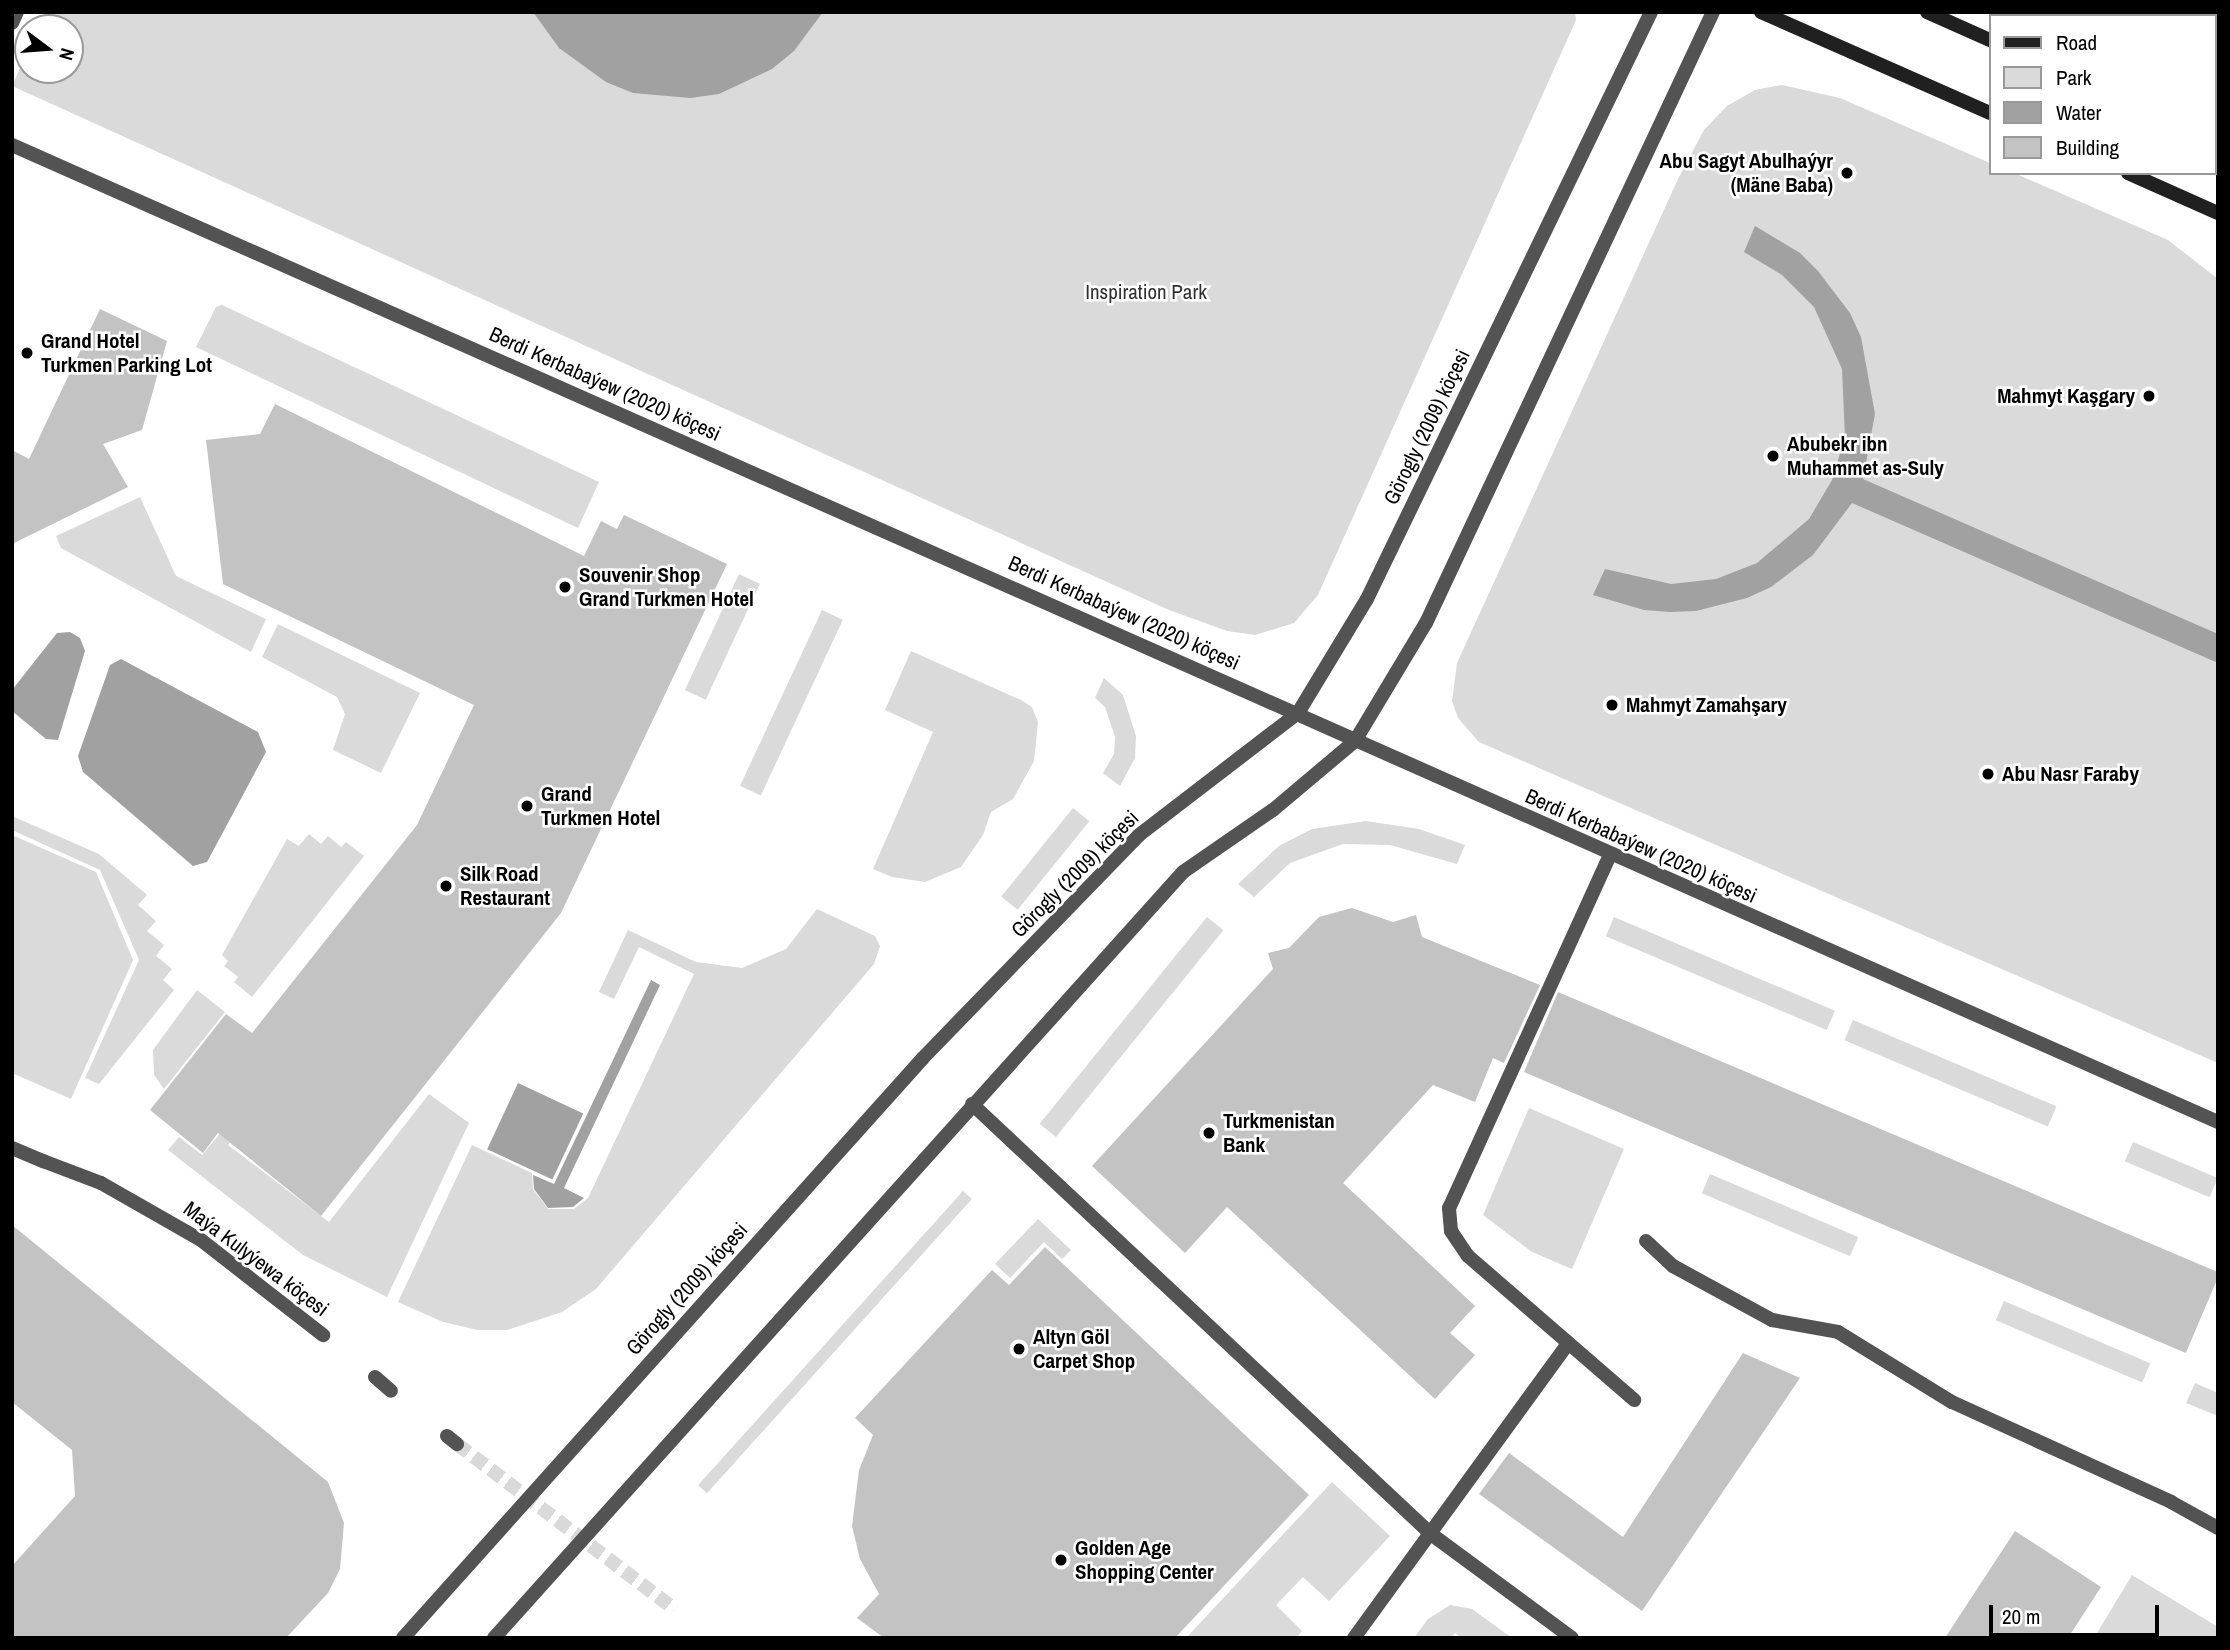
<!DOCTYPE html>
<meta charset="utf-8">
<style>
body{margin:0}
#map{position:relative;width:2230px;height:1650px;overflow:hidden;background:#fff;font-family:"Archivo Narrow",sans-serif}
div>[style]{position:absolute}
.green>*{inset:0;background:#dadada;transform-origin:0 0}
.water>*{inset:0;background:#a1a1a1;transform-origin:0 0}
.building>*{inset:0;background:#c3c3c3;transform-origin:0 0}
.pedestrian-tunnel>*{height:14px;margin-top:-7px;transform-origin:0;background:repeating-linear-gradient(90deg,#d9d9d9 0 14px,transparent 0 21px)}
.service>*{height:14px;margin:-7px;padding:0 7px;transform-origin:7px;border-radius:7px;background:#535353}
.pedestrian>*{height:14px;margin:-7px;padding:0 7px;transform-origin:7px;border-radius:7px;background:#535353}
.minor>*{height:14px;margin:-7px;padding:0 7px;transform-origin:7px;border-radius:7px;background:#535353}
.tertiary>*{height:14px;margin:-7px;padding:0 7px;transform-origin:7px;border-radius:7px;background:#535353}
.secondary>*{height:14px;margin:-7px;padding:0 7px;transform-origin:7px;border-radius:7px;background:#202020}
.dots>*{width:19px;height:19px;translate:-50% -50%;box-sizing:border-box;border:4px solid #fff;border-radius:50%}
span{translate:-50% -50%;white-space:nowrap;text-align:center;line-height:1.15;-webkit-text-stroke:5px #fff;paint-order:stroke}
.poi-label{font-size:21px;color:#000;font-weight:700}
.right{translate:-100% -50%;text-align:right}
.left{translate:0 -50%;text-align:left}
.park-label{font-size:21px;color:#313131}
.street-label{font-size:21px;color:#000}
.frame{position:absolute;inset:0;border:14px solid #000;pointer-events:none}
.legend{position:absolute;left:1989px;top:14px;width:228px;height:161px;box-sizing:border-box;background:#fff;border:2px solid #999;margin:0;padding:9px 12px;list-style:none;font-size:21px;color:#000}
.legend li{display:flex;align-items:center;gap:14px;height:35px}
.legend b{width:35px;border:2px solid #999}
.north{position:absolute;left:14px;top:14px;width:70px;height:70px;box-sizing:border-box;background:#fff;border:2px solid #999;border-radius:50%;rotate:106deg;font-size:19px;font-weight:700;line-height:28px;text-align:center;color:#000}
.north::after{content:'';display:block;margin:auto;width:24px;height:32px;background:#000;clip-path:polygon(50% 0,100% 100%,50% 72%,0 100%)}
.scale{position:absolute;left:1989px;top:1605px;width:170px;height:32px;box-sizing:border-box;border:4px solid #000;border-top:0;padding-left:9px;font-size:21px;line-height:24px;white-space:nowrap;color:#000;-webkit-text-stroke:5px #fff;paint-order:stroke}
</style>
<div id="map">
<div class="green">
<i style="clip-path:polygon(45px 12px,1575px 12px,1576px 20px,1318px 595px,1294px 623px,1255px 635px,1227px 631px,1169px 610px,12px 86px,28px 50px,28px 70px,70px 70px,70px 28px,38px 28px)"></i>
<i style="clip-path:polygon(1782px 85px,1840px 98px,1990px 163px,1990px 173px,2014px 173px,2168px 240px,2218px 279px,2218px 1063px,1479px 742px,1458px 718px,1452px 701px,1457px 663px,1678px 179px,1704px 130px,1727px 106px,1755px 90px)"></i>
<i style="clip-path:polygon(222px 305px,599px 482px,578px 528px,196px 347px,216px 307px)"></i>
<i style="clip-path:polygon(140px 497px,176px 576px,266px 619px,251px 652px,61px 548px,56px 536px)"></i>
<i style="left:739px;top:574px;width:23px;height:128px;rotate:25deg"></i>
<i style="left:822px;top:610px;width:23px;height:194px;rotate:25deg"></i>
<i style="clip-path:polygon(278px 624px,420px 693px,381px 773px,333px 750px,345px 714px,337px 697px,262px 657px)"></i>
<i style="clip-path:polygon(911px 651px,1021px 700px,1032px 707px,1038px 722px,1034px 761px,1013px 799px,991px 812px,983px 835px,961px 867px,925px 882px,892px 877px,873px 869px,933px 732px,885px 710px)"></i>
<i style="clip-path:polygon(1104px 678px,1123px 695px,1136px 736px,1135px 758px,1120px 786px,1103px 773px,1114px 754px,1115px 737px,1105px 707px,1095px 698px)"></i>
<i style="left:1073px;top:808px;width:21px;height:114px;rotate:39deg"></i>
<i style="clip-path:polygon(12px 816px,99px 854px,147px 895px,138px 905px,156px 921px,147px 931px,164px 945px,156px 956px,172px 969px,163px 980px,174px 990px,99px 1084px,85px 1078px,139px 960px,100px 870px,12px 830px)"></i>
<i style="clip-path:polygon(1366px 821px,1419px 829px,1465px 845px,1457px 864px,1390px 845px,1343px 844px,1290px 863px,1254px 897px,1238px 884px,1279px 846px,1312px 829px)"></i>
<i style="clip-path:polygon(309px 834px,321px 844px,328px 836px,341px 847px,346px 842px,364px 856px,252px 997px,234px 982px,238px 977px,224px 966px,228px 961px,222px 955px,287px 839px,299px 846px)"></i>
<i style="clip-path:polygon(12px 835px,96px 872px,133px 960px,71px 1099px,12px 1073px)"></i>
<i style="clip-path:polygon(817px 909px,875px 936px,880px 946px,874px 964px,596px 1289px,562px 1312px,507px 1330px,478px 1330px,443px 1322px,398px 1302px,472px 1145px,532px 1173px,533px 1189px,548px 1209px,574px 1209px,588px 1198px,694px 974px,639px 947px,614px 999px,599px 992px,628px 930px,696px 962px,742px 968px,786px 949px)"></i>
<i style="left:1207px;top:917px;width:21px;height:266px;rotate:39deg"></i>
<i style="left:1614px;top:917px;width:240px;height:21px;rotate:23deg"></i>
<i style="clip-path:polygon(197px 990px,225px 1012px,164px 1089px,154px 1075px,153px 1050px)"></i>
<i style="left:1853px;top:1020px;width:221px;height:22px;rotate:23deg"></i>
<i style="clip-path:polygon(429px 1094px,469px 1123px,387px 1297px,303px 1255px,168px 1150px,179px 1137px,202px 1155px,227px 1125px,237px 1133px,228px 1145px,329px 1222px)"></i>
<i style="clip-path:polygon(1529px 1108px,1624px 1149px,1572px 1269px,1532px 1252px,1483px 1215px)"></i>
<i style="left:2133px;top:1142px;width:92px;height:21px;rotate:23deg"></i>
<i style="left:1710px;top:1174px;width:161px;height:21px;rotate:23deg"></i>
<i style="left:963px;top:1191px;width:12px;height:396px;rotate:42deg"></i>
<i style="clip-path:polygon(1038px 1219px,1071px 1250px,1062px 1259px,1044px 1242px,1010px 1278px,995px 1264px)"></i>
<i style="left:2004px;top:1301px;width:159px;height:21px;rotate:23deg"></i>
<i style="clip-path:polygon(2195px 1383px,2218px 1393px,2218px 1416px,2186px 1403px)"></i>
<i style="clip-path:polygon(1332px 1482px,1390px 1536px,1329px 1601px,1303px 1577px,1276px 1605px,1302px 1631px,1296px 1638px,1186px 1638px)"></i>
<i style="clip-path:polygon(2132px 1575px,2218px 1627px,2218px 1638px,2094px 1638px)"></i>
<i style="clip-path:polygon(1450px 1605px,1472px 1609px,1512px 1638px,1462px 1638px,1455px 1633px,1451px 1638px,1414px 1638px,1428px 1619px)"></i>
</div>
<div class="water">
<i style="clip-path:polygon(533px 12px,823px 12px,794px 51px,772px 69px,719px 94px,690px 98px,633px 93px,606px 82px,559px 48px)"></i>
<i style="clip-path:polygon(1755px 226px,1800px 253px,1818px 271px,1850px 313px,1861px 337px,1875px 414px,1863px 479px,2218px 634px,2218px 663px,1852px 503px,1813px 555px,1771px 587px,1747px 598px,1696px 611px,1670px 612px,1644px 610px,1593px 595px,1605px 569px,1671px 584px,1716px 579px,1757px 563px,1809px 519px,1832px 480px,1845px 437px,1842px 369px,1814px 307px,1782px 275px,1744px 252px)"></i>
<i style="clip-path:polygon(70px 632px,80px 638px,85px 651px,58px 740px,46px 739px,12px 711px,12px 690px,57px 633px)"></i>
<i style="clip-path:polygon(121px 659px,258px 732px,266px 752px,207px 862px,193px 866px,83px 772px,78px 756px,110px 665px)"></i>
<i style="clip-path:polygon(651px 980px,660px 985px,564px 1188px,584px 1198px,573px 1207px,548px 1208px,534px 1189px,533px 1175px,554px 1184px)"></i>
<i style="left:518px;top:1083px;width:72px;height:73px;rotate:25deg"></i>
</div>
<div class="building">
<i style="clip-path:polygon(100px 309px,167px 341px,142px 430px,103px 444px,128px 487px,12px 544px,12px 450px,29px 459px)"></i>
<i style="clip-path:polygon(275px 404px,584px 556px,601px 521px,617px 529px,624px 515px,727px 564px,561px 913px,321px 1216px,218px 1133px,203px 1153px,150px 1110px,226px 1014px,252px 1033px,417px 825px,474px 705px,223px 584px,206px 440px,260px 434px)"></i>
<i style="clip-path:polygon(1352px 908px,1393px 922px,1416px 915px,1422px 937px,1540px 985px,1504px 1063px,1493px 1058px,1475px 1102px,1433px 1085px,1343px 1183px,1475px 1306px,1450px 1333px,1475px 1355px,1435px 1399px,1227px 1207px,1185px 1253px,1092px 1166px,1273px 969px,1268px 953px,1289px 948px,1319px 917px)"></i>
<i style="left:1558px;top:992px;width:719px;height:87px;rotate:23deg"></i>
<i style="clip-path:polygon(12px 1225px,328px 1482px,344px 1523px,340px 1569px,328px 1593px,286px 1638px,12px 1638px,12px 1566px,75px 1496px,72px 1450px,12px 1402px)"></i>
<i style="clip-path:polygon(1045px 1247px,1309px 1495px,1175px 1638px,884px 1638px,857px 1618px,879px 1594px,860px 1559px,852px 1526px,859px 1470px,873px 1435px,855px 1418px,992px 1270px,1009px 1285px)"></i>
<i style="clip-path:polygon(1743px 1353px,1800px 1378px,1642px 1611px,1479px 1494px,1509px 1453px,1623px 1537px)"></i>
<i style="clip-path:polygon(2015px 1531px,2101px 1587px,2068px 1638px,1945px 1638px)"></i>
</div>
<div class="pedestrian-tunnel">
<i style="left:457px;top:1444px;width:273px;rotate:37.2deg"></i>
</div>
<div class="service">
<i style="left:12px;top:23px;width:12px;rotate:-66deg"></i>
<i style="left:1610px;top:855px;width:388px;rotate:114.5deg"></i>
<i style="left:1449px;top:1208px;width:23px;rotate:85deg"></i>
<i style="left:1451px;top:1231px;width:30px;rotate:56deg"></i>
<i style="left:1468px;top:1256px;width:220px;rotate:40.9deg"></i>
<i style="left:972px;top:1104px;width:629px;rotate:43.13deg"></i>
<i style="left:1431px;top:1534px;width:175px;rotate:36.4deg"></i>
<i style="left:1646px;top:1241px;width:37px;rotate:43deg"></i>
<i style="left:1673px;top:1266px;width:113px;rotate:28.6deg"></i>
<i style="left:1772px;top:1320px;width:67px;rotate:10.3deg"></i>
<i style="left:1838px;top:1332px;width:134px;rotate:31.6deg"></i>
<i style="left:1952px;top:1402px;width:241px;rotate:24.5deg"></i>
<i style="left:2171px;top:1502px;width:54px;rotate:29deg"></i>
<i style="left:1354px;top:1638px;width:364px;rotate:-54deg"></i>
</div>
<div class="pedestrian">
<i style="left:43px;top:1161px;width:62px;rotate:20.8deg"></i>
<i style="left:101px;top:1183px;width:115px;rotate:29.7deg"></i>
<i style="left:201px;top:1240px;width:155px;rotate:37.9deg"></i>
<i style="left:375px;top:1377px;width:21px;rotate:41deg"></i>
<i style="left:447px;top:1436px;width:13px;rotate:39deg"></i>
</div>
<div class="minor">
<i style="left:12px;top:145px;width:2413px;rotate:23.89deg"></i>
<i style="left:12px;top:1148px;width:34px;rotate:23deg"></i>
</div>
<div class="tertiary">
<i style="left:403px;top:1638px;width:779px;rotate:-48.12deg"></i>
<i style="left:923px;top:1058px;width:310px;rotate:-45.9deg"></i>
<i style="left:1139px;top:835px;width:200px;rotate:-37.5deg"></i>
<i style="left:1298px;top:713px;width:133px;rotate:-58.8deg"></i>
<i style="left:1367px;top:599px;width:652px;rotate:-64.18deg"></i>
<i style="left:494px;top:1638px;width:1030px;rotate:-48.03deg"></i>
<i style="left:1183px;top:872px;width:109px;rotate:-34.6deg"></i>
<i style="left:1273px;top:810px;width:107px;rotate:-40.1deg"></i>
<i style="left:1355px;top:741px;width:138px;rotate:-59deg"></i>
<i style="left:1426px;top:623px;width:675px;rotate:-64.84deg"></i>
</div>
<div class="secondary">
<i style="left:1761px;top:12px;width:250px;rotate:23.8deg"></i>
<i style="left:1927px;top:12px;width:69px;rotate:24deg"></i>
<i style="left:2214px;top:139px;width:4px;rotate:27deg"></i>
<i style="left:2128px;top:173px;width:98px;rotate:24deg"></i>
</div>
<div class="dots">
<i style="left:1847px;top:173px;background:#000"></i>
<i style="left:27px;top:353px;background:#000"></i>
<i style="left:2149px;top:396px;background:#000"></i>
<i style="left:1773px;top:456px;background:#000"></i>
<i style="left:565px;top:587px;background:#000"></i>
<i style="left:1612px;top:705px;background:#000"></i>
<i style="left:1988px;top:774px;background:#000"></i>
<i style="left:527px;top:806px;background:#000"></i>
<i style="left:446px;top:886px;background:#000"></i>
<i style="left:1209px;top:1133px;background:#000"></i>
<i style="left:1019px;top:1349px;background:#000"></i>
<i style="left:1061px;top:1560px;background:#000"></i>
</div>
<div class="poi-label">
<span class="right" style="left:1833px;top:173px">Abu Sagyt Abulhaýyr<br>(Mäne Baba)</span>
<span class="left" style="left:41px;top:353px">Grand Hotel<br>Turkmen Parking Lot</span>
<span class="right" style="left:2135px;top:396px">Mahmyt Kaşgary</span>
<span class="left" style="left:1787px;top:456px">Abubekr ibn<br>Muhammet as-Suly</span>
<span class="left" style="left:579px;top:587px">Souvenir Shop<br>Grand Turkmen Hotel</span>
<span class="left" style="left:1626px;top:705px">Mahmyt Zamahşary</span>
<span class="left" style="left:2002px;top:774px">Abu Nasr Faraby</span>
<span class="left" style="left:541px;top:806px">Grand<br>Turkmen Hotel</span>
<span class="left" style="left:460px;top:886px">Silk Road<br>Restaurant</span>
<span class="left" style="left:1223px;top:1133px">Turkmenistan<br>Bank</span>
<span class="left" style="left:1033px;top:1349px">Altyn Göl<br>Carpet Shop</span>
<span class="left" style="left:1075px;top:1560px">Golden Age<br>Shopping Center</span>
</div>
<div class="park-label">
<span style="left:1146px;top:292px">Inspiration Park</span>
</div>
<div class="street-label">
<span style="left:605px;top:384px;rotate:24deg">Berdi Kerbabaýew (2020) köçesi</span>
<span style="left:1427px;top:427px;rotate:-64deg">Görogly (2009) köçesi</span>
<span style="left:1124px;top:613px;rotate:24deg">Berdi Kerbabaýew (2020) köçesi</span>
<span style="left:1641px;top:846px;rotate:24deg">Berdi Kerbabaýew (2020) köçesi</span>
<span style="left:1075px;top:874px;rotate:-45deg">Görogly (2009) köçesi</span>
<span style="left:256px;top:1259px;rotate:37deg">Maýa Kulyýewa köçesi</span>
<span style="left:687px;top:1289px;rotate:-48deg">Görogly (2009) köçesi</span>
</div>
<div class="frame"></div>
<ul class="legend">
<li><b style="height:9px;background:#202020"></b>Road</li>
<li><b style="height:19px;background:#dadada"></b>Park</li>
<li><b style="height:19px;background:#a1a1a1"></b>Water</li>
<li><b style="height:19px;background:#c3c3c3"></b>Building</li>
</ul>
<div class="north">N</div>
<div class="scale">20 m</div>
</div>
